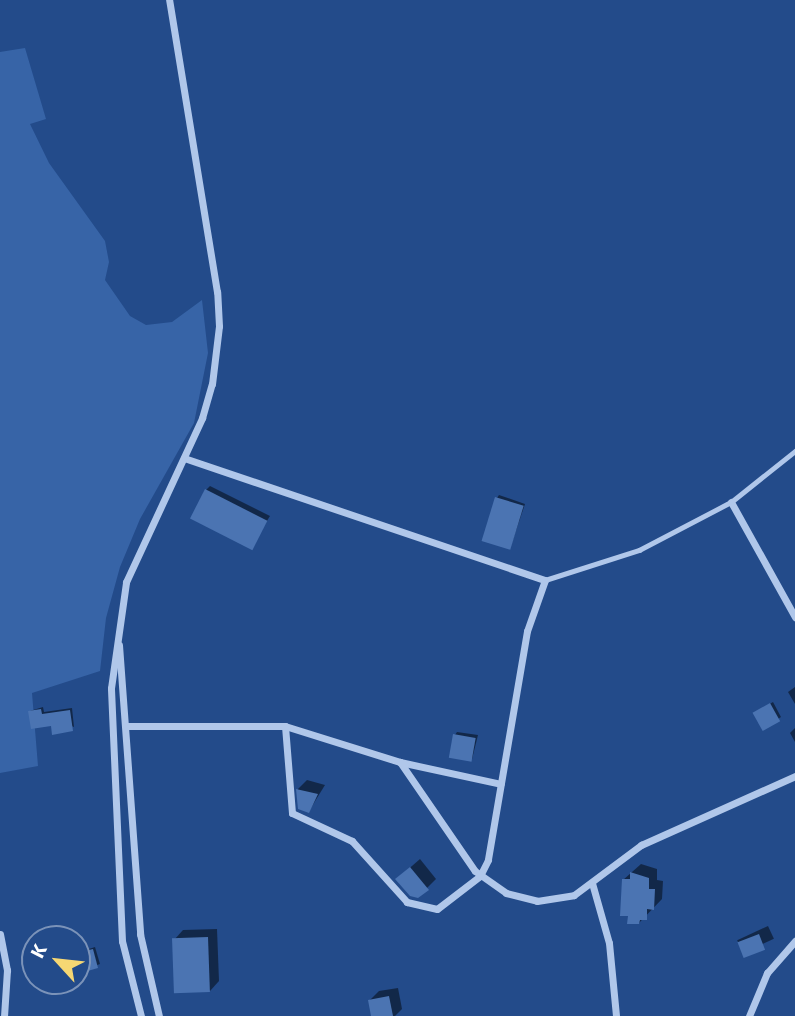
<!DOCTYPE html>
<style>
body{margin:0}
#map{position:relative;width:795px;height:1016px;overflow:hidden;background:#234b8a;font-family:"Fira Sans",sans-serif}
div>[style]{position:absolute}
.green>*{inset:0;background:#3764a7}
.shadow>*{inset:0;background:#0007;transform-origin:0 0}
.building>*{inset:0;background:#4b74b2;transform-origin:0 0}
.service>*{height:5px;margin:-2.5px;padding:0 2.5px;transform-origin:2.5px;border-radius:2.5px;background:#b0c7ea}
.minor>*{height:7px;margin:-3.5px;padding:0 3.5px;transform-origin:3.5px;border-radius:3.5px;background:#b0c7ea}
span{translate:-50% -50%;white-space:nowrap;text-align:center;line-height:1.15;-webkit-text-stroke:5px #234b8a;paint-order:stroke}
.north{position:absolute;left:21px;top:925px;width:70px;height:70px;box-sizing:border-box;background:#234b8a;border:2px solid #7b93b9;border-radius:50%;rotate:297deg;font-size:19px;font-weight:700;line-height:28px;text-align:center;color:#fff}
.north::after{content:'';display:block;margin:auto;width:24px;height:32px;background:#f6d773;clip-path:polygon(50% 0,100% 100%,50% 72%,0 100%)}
</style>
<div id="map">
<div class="green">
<i style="clip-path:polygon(25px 48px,46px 119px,30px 124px,49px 163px,105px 241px,109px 262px,105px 280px,130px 316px,146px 325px,172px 322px,202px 300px,208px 353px,194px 423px,140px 519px,120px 567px,106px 618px,100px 671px,32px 693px,38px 766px,0 773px,0 52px)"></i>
</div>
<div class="shadow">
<i style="clip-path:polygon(210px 486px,270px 516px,251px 547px,206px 490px)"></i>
<i style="clip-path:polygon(499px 495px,525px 504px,510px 548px,497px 498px)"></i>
<i style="clip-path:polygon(795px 687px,795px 704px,788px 692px)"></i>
<i style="clip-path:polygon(773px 702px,781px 717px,778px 719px,757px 711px)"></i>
<i style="clip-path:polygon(43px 707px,44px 712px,72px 708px,74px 727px,30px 711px)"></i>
<i style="clip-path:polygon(795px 728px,795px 742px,790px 733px)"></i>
<i style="clip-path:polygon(457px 732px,478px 735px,472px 759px,455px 735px)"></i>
<i style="clip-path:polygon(307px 780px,325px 785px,309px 811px,299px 808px,298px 789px)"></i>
<i style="clip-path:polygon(420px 859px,436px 879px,427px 888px,397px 879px)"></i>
<i style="clip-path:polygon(641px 864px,657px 869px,657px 880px,663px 881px,662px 899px,639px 923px,623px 880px)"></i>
<i style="left:768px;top:926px;width:14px;height:34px;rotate:65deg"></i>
<i style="clip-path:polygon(217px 929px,219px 981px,210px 991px,174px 940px,183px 930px)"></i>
<i style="clip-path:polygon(95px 947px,100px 964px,77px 972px,77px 953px)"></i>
<i style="clip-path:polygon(398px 988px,402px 1009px,395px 1016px,372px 1016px,370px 1000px,379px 991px)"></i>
</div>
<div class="building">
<i style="left:205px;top:489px;width:70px;height:33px;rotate:27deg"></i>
<i style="left:495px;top:497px;width:30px;height:46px;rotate:17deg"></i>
<i style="left:770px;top:703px;width:21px;height:20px;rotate:61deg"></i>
<i style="clip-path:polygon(41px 709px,42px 714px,70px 710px,73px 731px,52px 735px,51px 726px,31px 729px,28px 711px)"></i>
<i style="left:453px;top:734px;width:23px;height:24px;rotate:10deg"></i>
<i style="clip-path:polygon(296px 789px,318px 794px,309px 813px,298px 809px)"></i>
<i style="clip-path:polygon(410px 867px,429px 890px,418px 898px,410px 896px,395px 879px)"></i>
<i style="clip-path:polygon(630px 872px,649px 878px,649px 889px,655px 889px,654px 910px,647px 909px,647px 920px,640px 920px,639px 924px,627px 924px,628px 916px,620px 916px,622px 879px,630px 879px)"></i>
<i style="left:759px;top:934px;width:17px;height:23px;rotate:69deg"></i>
<i style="left:208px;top:937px;width:55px;height:36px;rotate:88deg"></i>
<i style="clip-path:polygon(93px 949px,98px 968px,77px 974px,77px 953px)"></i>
<i style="clip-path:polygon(389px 996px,393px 1016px,371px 1016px,368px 1000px)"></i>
</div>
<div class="service">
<i style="left:545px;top:580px;width:99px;rotate:-17.7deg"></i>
<i style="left:639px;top:550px;width:104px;rotate:-27.6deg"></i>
<i style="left:731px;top:502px;width:82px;rotate:-38.6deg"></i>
</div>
<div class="minor">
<i style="left:184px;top:458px;width:381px;rotate:18.7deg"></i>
<i style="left:545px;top:580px;width:54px;rotate:109.4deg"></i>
<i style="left:527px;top:631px;width:232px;rotate:99.7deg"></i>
<i style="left:488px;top:860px;width:18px;rotate:117deg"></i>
<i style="left:480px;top:876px;width:54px;rotate:142.5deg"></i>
<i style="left:437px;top:909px;width:31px;rotate:-167deg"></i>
<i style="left:407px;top:902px;width:82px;rotate:-132deg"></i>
<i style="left:352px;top:841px;width:66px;rotate:-155deg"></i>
<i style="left:292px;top:813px;width:87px;rotate:-94.6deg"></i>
<i style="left:731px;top:502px;width:132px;rotate:60.9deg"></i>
<i style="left:119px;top:645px;width:290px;rotate:85.8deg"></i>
<i style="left:140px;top:934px;width:84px;rotate:77deg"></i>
<i style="left:127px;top:726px;width:158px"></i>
<i style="left:285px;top:726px;width:121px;rotate:17.4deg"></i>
<i style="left:400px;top:762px;width:103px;rotate:12.3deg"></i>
<i style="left:400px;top:762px;width:132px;rotate:55.5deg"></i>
<i style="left:475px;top:871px;width:38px;rotate:35deg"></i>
<i style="left:506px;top:893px;width:32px;rotate:14deg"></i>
<i style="left:537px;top:901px;width:37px;rotate:-9deg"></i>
<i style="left:574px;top:895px;width:84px;rotate:-36.7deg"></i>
<i style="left:641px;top:845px;width:169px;rotate:-24.1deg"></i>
<i style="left:592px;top:883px;width:62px;rotate:74.2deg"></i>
<i style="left:609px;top:943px;width:73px;rotate:84.5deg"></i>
<i style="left:0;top:934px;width:37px;rotate:79deg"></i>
<i style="left:7px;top:970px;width:46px;rotate:93.7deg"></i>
<i style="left:141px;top:1016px;width:77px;rotate:-104.2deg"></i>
<i style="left:122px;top:941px;width:253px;rotate:-92.5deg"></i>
<i style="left:111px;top:688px;width:107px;rotate:-81.9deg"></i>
<i style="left:126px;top:582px;width:181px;rotate:-65.1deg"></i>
<i style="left:202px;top:418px;width:35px;rotate:-74deg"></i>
<i style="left:212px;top:384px;width:58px;rotate:-83.1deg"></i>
<i style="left:219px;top:326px;width:34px;rotate:-93deg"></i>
<i style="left:217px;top:292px;width:296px;rotate:-99.3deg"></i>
<i style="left:749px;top:1016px;width:47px;rotate:-67.3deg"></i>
<i style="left:767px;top:973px;width:43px;rotate:-48.8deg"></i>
</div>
<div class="north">K</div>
</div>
